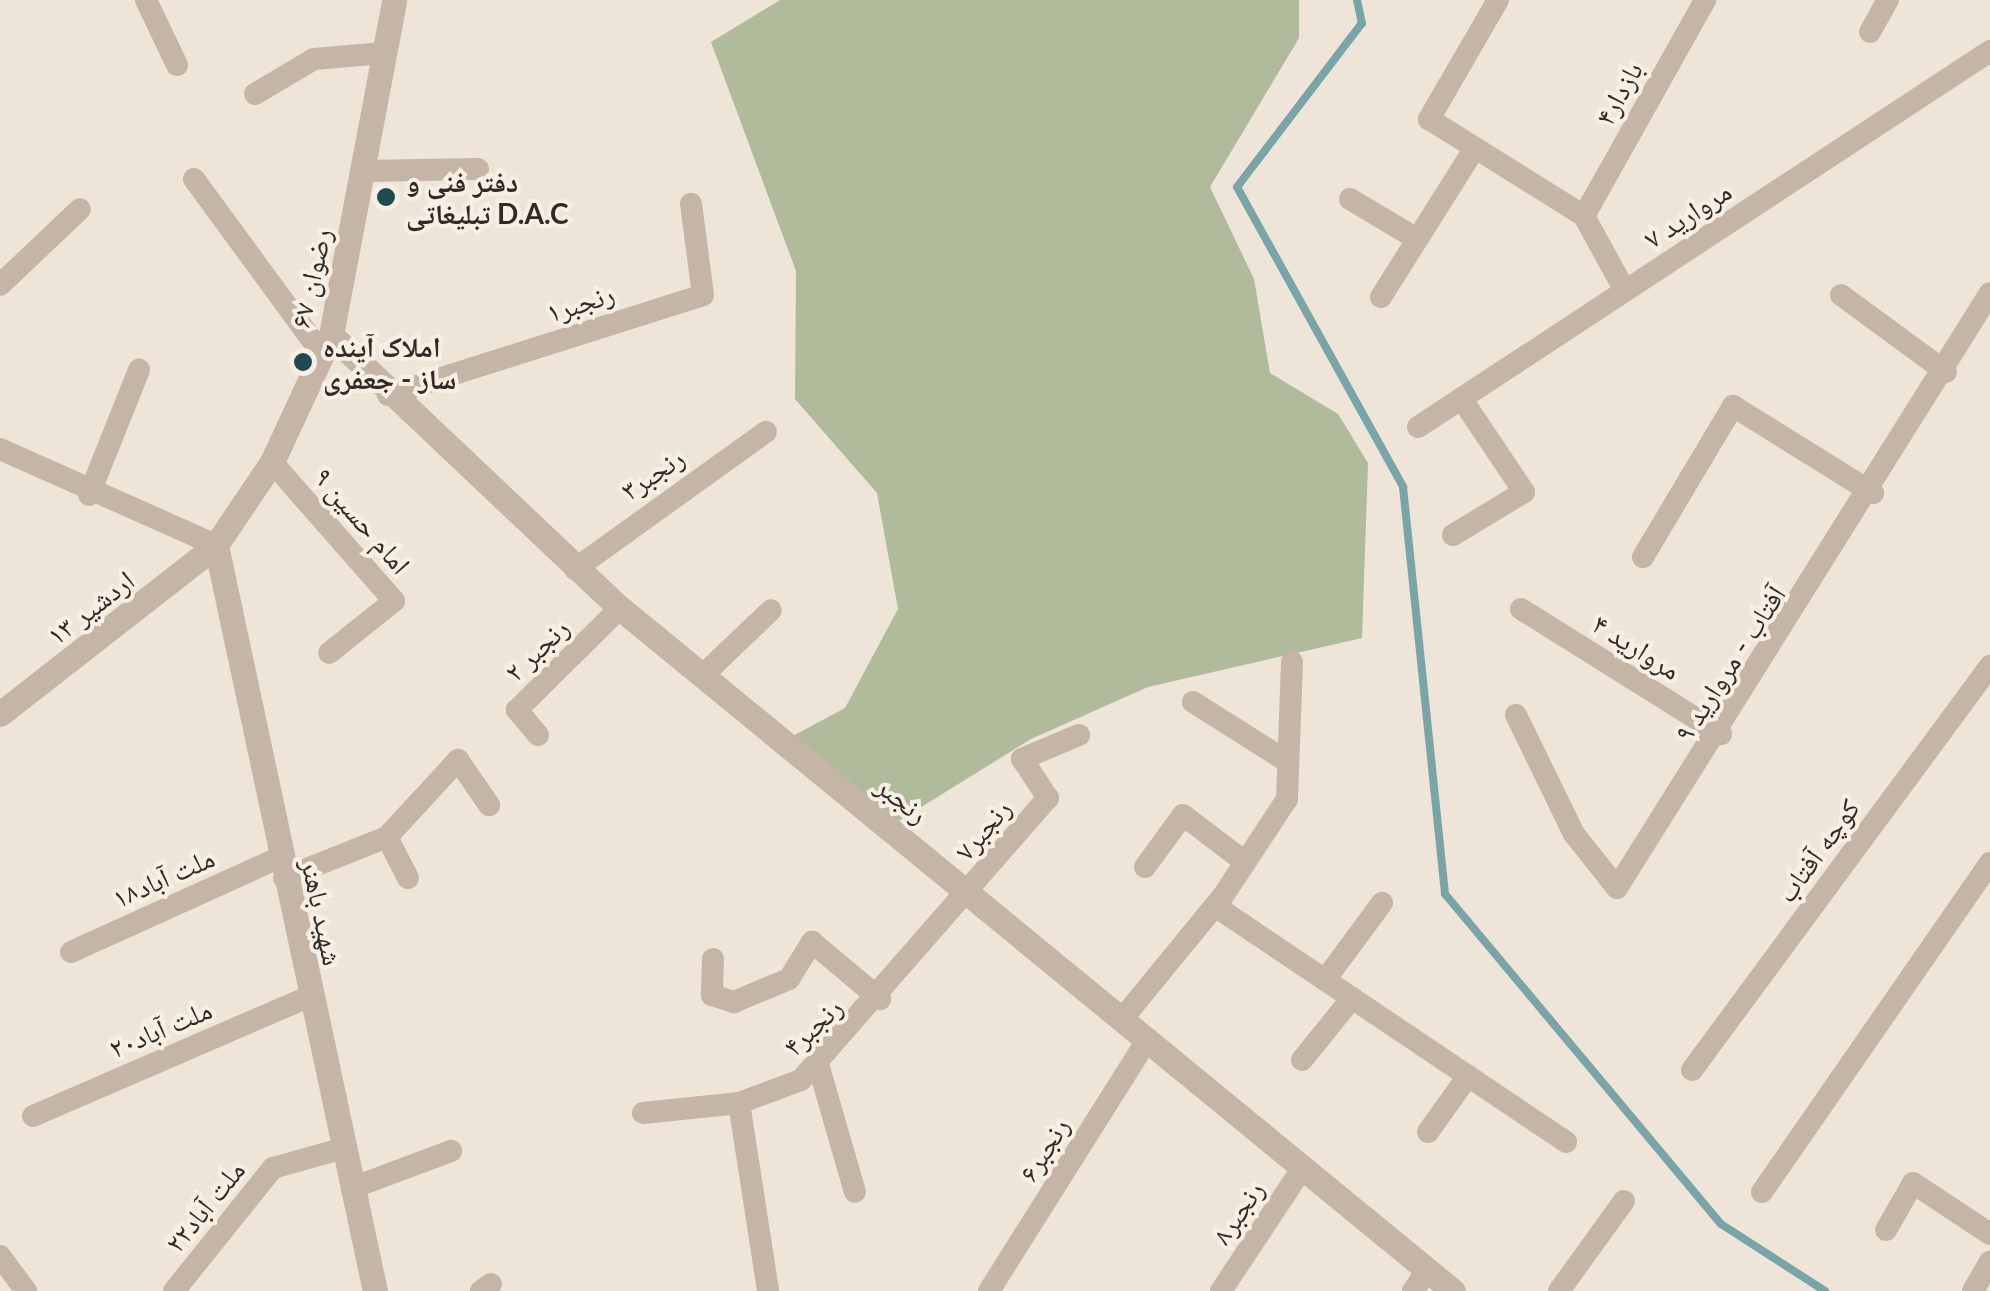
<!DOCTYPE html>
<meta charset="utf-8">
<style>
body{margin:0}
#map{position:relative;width:1990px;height:1291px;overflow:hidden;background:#eee5d8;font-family:Lato,"Noto Naskh Arabic",sans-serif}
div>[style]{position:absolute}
.green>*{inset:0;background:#afbb9a}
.stream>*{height:8px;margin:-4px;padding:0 4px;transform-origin:4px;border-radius:4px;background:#7aa5a8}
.minor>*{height:22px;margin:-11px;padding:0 11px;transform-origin:11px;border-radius:11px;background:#c5b5a6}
.tertiary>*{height:25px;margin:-12.5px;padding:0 12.5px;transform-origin:12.5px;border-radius:12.5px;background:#c5b5a6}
.dots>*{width:28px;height:28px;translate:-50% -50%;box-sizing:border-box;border:5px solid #f7efe4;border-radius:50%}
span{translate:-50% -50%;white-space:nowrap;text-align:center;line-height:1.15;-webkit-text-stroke:8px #f7efe4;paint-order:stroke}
.street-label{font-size:28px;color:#322a26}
.poi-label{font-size:28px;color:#322a26;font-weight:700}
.left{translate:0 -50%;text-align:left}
</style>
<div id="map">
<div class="green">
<i style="clip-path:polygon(780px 0,1299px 0,1299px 38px,1210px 187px,1254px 279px,1270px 373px,1338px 414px,1368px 463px,1362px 638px,1148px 687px,1031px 739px,881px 832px,776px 745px,845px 708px,898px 609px,877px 493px,795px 399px,796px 271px,711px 42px)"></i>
</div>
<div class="stream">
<i style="left:1357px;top:0;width:24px;rotate:78deg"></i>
<i style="left:1362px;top:23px;width:206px;rotate:127.3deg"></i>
<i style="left:1237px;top:187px;width:343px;rotate:61deg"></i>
<i style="left:1403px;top:487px;width:409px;rotate:84.1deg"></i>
<i style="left:1445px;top:894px;width:430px;rotate:50.1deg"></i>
<i style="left:1721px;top:1224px;width:124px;rotate:32.8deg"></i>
</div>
<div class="minor">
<i style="left:146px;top:0;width:72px;rotate:64.5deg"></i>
<i style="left:1498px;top:0;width:138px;rotate:120.1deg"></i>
<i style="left:1429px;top:119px;width:183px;rotate:32deg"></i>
<i style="left:1584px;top:216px;width:85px;rotate:61.3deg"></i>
<i style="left:1870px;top:32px;width:37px;rotate:-61deg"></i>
<i style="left:255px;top:94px;width:69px;rotate:-30.7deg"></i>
<i style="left:314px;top:59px;width:70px;rotate:-4.9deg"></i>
<i style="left:364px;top:171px;width:114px;rotate:-1deg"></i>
<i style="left:194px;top:179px;width:217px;rotate:53.8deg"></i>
<i style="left:1350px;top:199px;width:78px;rotate:30.8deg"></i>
<i style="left:1584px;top:216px;width:248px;rotate:-60.7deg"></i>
<i style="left:0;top:285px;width:110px;rotate:-43.5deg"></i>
<i style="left:1841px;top:295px;width:130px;rotate:36.3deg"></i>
<i style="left:1381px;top:297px;width:176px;rotate:-57.8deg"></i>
<i style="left:388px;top:395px;width:330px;rotate:-17.6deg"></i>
<i style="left:703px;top:295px;width:92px;rotate:-97.5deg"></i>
<i style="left:1418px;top:427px;width:685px;rotate:-33.32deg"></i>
<i style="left:0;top:449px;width:236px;rotate:24deg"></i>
<i style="left:272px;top:462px;width:185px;rotate:48.7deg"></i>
<i style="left:394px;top:601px;width:83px;rotate:141.3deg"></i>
<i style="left:89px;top:495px;width:135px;rotate:-68.2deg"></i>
<i style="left:1453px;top:535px;width:83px;rotate:-31.2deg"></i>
<i style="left:1524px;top:492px;width:113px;rotate:-123.8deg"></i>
<i style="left:1643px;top:557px;width:176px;rotate:-59.2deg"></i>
<i style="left:1733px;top:406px;width:165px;rotate:31.9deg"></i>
<i style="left:575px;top:569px;width:235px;rotate:-35.7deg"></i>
<i style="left:1521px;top:609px;width:236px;rotate:32deg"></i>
<i style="left:702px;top:676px;width:95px;rotate:-43.7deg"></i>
<i style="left:1193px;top:702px;width:112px;rotate:32.3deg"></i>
<i style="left:1516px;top:715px;width:132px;rotate:64deg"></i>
<i style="left:1574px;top:834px;width:69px;rotate:51.5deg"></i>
<i style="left:1617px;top:888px;width:702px;rotate:-57.92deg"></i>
<i style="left:538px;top:735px;width:33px;rotate:-130deg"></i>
<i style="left:517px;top:710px;width:145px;rotate:-44.7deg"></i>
<i style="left:387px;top:837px;width:46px;rotate:62.9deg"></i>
<i style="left:1145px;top:867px;width:64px;rotate:-53.8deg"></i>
<i style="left:1183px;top:815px;width:78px;rotate:37.2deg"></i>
<i style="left:284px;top:878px;width:111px;rotate:-21.7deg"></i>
<i style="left:387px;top:837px;width:105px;rotate:-47.3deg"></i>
<i style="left:458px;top:760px;width:55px;rotate:55.4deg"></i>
<i style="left:1215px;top:906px;width:423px;rotate:33.9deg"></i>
<i style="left:71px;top:952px;width:230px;rotate:-24.4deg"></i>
<i style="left:713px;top:959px;width:36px;rotate:92deg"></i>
<i style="left:712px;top:995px;width:23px;rotate:18deg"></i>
<i style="left:734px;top:1002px;width:60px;rotate:-22.7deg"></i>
<i style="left:789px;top:979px;width:44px;rotate:-58.1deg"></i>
<i style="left:812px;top:942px;width:89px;rotate:40deg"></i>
<i style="left:1325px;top:980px;width:96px;rotate:-53.5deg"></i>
<i style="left:1123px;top:1018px;width:158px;rotate:-50.7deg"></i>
<i style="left:1223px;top:896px;width:116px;rotate:-56.6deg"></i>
<i style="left:1287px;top:799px;width:137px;rotate:-87.9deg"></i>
<i style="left:1302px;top:1060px;width:80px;rotate:-51.1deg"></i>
<i style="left:818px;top:1064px;width:133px;rotate:73.9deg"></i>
<i style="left:1692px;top:1070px;width:502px;rotate:-53.59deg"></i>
<i style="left:739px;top:1103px;width:190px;rotate:81.2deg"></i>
<i style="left:643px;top:1113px;width:97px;rotate:-5.9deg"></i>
<i style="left:739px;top:1103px;width:66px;rotate:-20.4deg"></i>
<i style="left:801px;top:1080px;width:375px;rotate:-48.8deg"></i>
<i style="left:1048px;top:798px;width:47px;rotate:-123.7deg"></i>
<i style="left:1022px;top:759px;width:62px;rotate:-22.8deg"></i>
<i style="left:33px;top:1116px;width:302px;rotate:-23.4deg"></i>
<i style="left:1428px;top:1132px;width:69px;rotate:-54.5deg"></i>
<i style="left:352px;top:1188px;width:106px;rotate:-20.5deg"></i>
<i style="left:1762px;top:1192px;width:400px;rotate:-55.3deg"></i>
<i style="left:1886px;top:1230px;width:54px;rotate:-60.1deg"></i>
<i style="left:1913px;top:1183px;width:92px;rotate:33.5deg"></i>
<i style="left:0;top:1256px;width:44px;rotate:53.4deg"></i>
<i style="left:174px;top:1291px;width:158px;rotate:-51.2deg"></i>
<i style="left:273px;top:1168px;width:74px;rotate:-15.7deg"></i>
<i style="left:481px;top:1291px;width:12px;rotate:-35deg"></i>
<i style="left:989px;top:1291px;width:298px;rotate:-57.8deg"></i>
<i style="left:1221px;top:1291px;width:149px;rotate:-56.5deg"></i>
<i style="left:1413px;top:1291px;width:25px;rotate:-56deg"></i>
<i style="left:1559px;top:1291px;width:111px;rotate:-54.2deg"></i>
<i style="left:1973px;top:1291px;width:34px;rotate:-60deg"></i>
</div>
<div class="tertiary">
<i style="left:331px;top:335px;width:398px;rotate:43.4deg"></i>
<i style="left:620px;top:608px;width:1077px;rotate:39.35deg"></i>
<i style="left:216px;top:545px;width:763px;rotate:77.97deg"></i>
<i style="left:0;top:714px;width:274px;rotate:-38deg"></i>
<i style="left:216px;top:545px;width:100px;rotate:-56deg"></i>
<i style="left:272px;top:462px;width:140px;rotate:-65.1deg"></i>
<i style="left:331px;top:335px;width:341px;rotate:-79.3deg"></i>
</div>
<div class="dots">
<i style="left:386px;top:197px;background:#204a4f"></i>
<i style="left:303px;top:362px;background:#204a4f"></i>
</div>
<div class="street-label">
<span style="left:1618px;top:93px;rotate:-61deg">بازدار۴</span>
<span style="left:1687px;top:214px;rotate:-33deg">مروارید ۷</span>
<span style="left:310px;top:278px;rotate:-77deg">رضوان ۶۷</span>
<span style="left:580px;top:302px;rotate:-18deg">رنجبر۱</span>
<span style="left:652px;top:473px;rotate:-34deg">رنجبر۳</span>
<span style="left:363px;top:520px;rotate:49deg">امام حسین ۹</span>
<span style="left:90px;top:607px;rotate:-38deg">اردشیر ۱۳</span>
<span style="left:1637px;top:646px;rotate:32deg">مروارید ۴</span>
<span style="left:536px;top:649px;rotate:-44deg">رنجبر ۲</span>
<span style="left:1729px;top:663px;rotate:-57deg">آفتاب - مروارید ۹</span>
<span style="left:903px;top:799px;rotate:39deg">رنجبر</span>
<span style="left:982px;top:829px;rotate:-50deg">رنجبر۷</span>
<span style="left:1817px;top:850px;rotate:-54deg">کوچه آفتاب</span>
<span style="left:163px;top:877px;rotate:-24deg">ملت آباد۱۸</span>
<span style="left:323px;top:912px;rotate:78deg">شهید باهنر</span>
<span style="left:812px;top:1026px;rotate:-44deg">رنجبر۴</span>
<span style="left:160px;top:1028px;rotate:-23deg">ملت آباد۲۰</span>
<span style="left:1043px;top:1149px;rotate:-58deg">رنجبر۶</span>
<span style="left:204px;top:1206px;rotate:-51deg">ملت آباد۲۲</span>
<span style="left:1237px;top:1212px;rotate:-56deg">رنجبر۸</span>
</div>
<div class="poi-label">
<span class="left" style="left:406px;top:197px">دفتر فنی و<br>تبلیغاتی D.A.C</span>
<span class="left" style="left:323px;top:362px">املاک آینده<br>ساز - جعفری</span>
</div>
</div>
